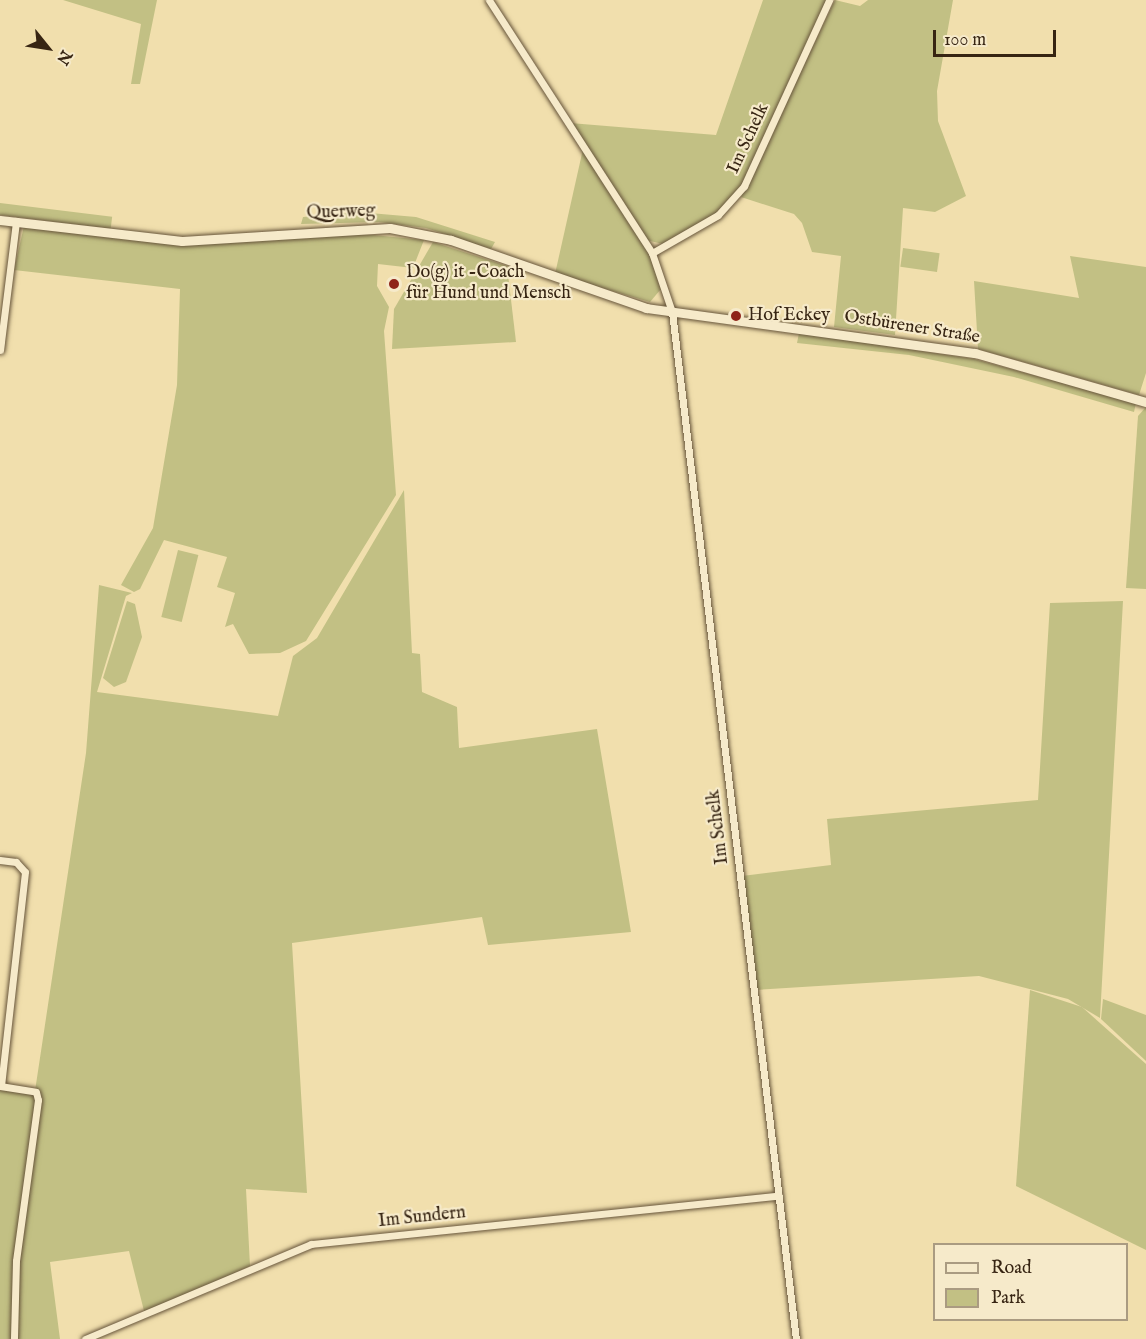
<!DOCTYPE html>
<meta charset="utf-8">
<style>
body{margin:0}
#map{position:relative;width:1146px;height:1339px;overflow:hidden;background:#f1dfad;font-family:"IM FELL English",serif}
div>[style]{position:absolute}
.green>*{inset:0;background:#c2c084;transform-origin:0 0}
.roads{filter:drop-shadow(0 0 2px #66543a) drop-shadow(0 0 2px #66543a)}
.minor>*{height:7px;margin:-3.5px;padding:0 3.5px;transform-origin:3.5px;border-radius:3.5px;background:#f6eaca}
.tertiary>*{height:9px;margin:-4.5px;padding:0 4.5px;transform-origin:4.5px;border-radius:4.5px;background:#f6eaca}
.dots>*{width:16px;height:16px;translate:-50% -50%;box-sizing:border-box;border:3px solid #f6eaca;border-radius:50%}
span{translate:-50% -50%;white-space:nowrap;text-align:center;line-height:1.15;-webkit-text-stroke:4.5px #f6eaca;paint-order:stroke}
.street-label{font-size:18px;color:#372513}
.poi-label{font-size:18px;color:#372513}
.left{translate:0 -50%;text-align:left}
.legend{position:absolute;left:933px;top:1243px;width:195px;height:78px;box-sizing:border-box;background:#f6eaca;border:2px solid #aa9b81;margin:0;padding:8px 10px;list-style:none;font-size:18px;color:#372513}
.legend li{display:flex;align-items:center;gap:12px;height:30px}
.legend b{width:30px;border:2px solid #aa9b81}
.north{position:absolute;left:18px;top:18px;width:60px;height:60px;-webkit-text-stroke:4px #f6eaca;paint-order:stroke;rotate:120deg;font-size:16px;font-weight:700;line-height:24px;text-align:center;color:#372513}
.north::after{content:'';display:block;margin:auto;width:21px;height:27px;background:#372513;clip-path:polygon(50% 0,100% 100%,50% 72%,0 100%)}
.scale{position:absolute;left:933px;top:30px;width:123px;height:27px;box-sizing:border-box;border:3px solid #372513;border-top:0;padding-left:8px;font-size:18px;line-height:21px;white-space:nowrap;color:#372513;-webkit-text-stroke:4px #f6eaca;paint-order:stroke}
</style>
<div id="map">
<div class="green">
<i style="clip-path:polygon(63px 0,157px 0,140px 84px,131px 84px,141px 24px)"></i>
<i style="clip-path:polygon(763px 0,828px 0,741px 186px,716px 214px,663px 244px,646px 240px,570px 123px,716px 135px)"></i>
<i style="clip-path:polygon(835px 0,860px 6px,868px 0,953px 0,937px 91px,938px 121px,966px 196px,935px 212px,903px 208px,895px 335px,834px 327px,841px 256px,812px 252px,802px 223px,794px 214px,741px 197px)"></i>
<i style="clip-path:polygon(583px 149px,650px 255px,661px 289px,650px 302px,555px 274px)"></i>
<i style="left:0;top:203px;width:113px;height:12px;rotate:7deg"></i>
<i style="clip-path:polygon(358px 212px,416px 217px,495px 242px,491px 249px,426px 228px,379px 222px,301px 224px,303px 217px)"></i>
<i style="clip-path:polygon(24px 226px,182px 246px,353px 233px,424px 240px,413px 268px,378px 264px,377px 286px,389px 307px,384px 331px,396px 495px,306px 641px,280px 653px,249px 654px,233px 624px,225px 627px,235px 593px,217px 587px,227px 557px,164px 540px,140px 589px,134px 592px,121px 585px,153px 528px,177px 385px,180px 289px,14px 270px)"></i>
<i style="clip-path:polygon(433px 242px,507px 266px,516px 342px,392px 349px,394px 309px)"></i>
<i style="left:903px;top:248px;width:37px;height:19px;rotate:8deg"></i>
<i style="clip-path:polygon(1070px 256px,1146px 267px,1146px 373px,1139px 395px,978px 349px,974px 281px,1079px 298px)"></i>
<i style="clip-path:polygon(799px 333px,974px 359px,1136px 403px,1134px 412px,1014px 377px,909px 355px,797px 343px)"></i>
<i style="clip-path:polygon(1146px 407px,1146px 589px,1126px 588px,1138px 416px)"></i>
<i style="clip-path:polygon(404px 490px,412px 653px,420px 654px,422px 692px,457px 707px,459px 748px,597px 729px,631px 932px,488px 945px,482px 917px,292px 943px,307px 1193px,246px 1189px,250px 1266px,145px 1315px,129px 1251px,50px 1262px,60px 1339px,15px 1339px,17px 1262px,39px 1100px,35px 1091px,86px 753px,99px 585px,132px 593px,126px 596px,97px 692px,278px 716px,293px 656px,317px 638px)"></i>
<i style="left:178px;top:550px;width:21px;height:69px;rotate:14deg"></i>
<i style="clip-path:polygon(127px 601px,135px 604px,142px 637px,126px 682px,114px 687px,103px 678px)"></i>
<i style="clip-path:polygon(1123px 601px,1100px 1018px,1068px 999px,979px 976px,755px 990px,742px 876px,831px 865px,827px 819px,1038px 800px,1050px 603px)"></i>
<i style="clip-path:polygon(1030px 990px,1082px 1007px,1146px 1064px,1146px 1250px,1016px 1186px)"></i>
<i style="clip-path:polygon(1103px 999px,1146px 1015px,1146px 1061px,1101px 1019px)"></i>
<i style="clip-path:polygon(0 1087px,35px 1093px,37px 1100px,15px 1260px,13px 1339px,0 1339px)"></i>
</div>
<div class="roads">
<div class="minor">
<i style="left:489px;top:0;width:301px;rotate:57.2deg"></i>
<i style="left:652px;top:253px;width:62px;rotate:71.3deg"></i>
<i style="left:672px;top:312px;width:1034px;rotate:83.12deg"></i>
<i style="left:652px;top:253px;width:76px;rotate:-29.9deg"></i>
<i style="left:718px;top:215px;width:39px;rotate:-48deg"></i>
<i style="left:744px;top:186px;width:205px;rotate:-65.4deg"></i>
<i style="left:0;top:350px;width:130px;rotate:-82.9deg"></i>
<i style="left:0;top:860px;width:16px;rotate:7deg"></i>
<i style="left:16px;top:862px;width:13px;rotate:48deg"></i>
<i style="left:25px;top:872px;width:215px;rotate:96.4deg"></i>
<i style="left:0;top:1086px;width:36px;rotate:9deg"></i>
<i style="left:36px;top:1092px;width:8px;rotate:76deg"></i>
<i style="left:38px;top:1100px;width:162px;rotate:97.8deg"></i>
<i style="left:16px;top:1261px;width:78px;rotate:91.5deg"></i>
<i style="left:85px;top:1339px;width:245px;rotate:-22.8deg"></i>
<i style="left:311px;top:1244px;width:470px;rotate:-5.9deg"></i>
</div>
<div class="tertiary">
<i style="left:0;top:220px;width:183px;rotate:6.6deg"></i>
<i style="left:182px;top:241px;width:208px;rotate:-3.6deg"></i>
<i style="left:390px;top:228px;width:62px;rotate:11.1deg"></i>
<i style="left:451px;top:240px;width:207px;rotate:19.2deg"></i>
<i style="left:646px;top:308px;width:332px;rotate:7.8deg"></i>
<i style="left:975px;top:353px;width:178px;rotate:16deg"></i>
</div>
</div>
<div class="dots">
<i style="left:394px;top:284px;background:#8f2418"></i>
<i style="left:736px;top:316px;background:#8f2418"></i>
</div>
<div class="street-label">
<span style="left:749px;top:139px;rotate:-65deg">Im Schelk</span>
<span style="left:341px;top:213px;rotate:-2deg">Querweg</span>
<span style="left:912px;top:328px;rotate:9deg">Ostbürener Straße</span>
<span style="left:719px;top:827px;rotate:-97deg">Im Schelk</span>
<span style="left:422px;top:1218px;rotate:-6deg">Im Sundern</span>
</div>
<div class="poi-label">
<span class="left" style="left:406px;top:284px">Do(g) it -Coach<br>für Hund und Mensch</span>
<span class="left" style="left:748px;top:316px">Hof Eckey</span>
</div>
<ul class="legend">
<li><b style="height:8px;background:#f6eaca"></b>Road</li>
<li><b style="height:16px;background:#c2c084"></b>Park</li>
</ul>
<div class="north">N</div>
<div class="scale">100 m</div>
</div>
